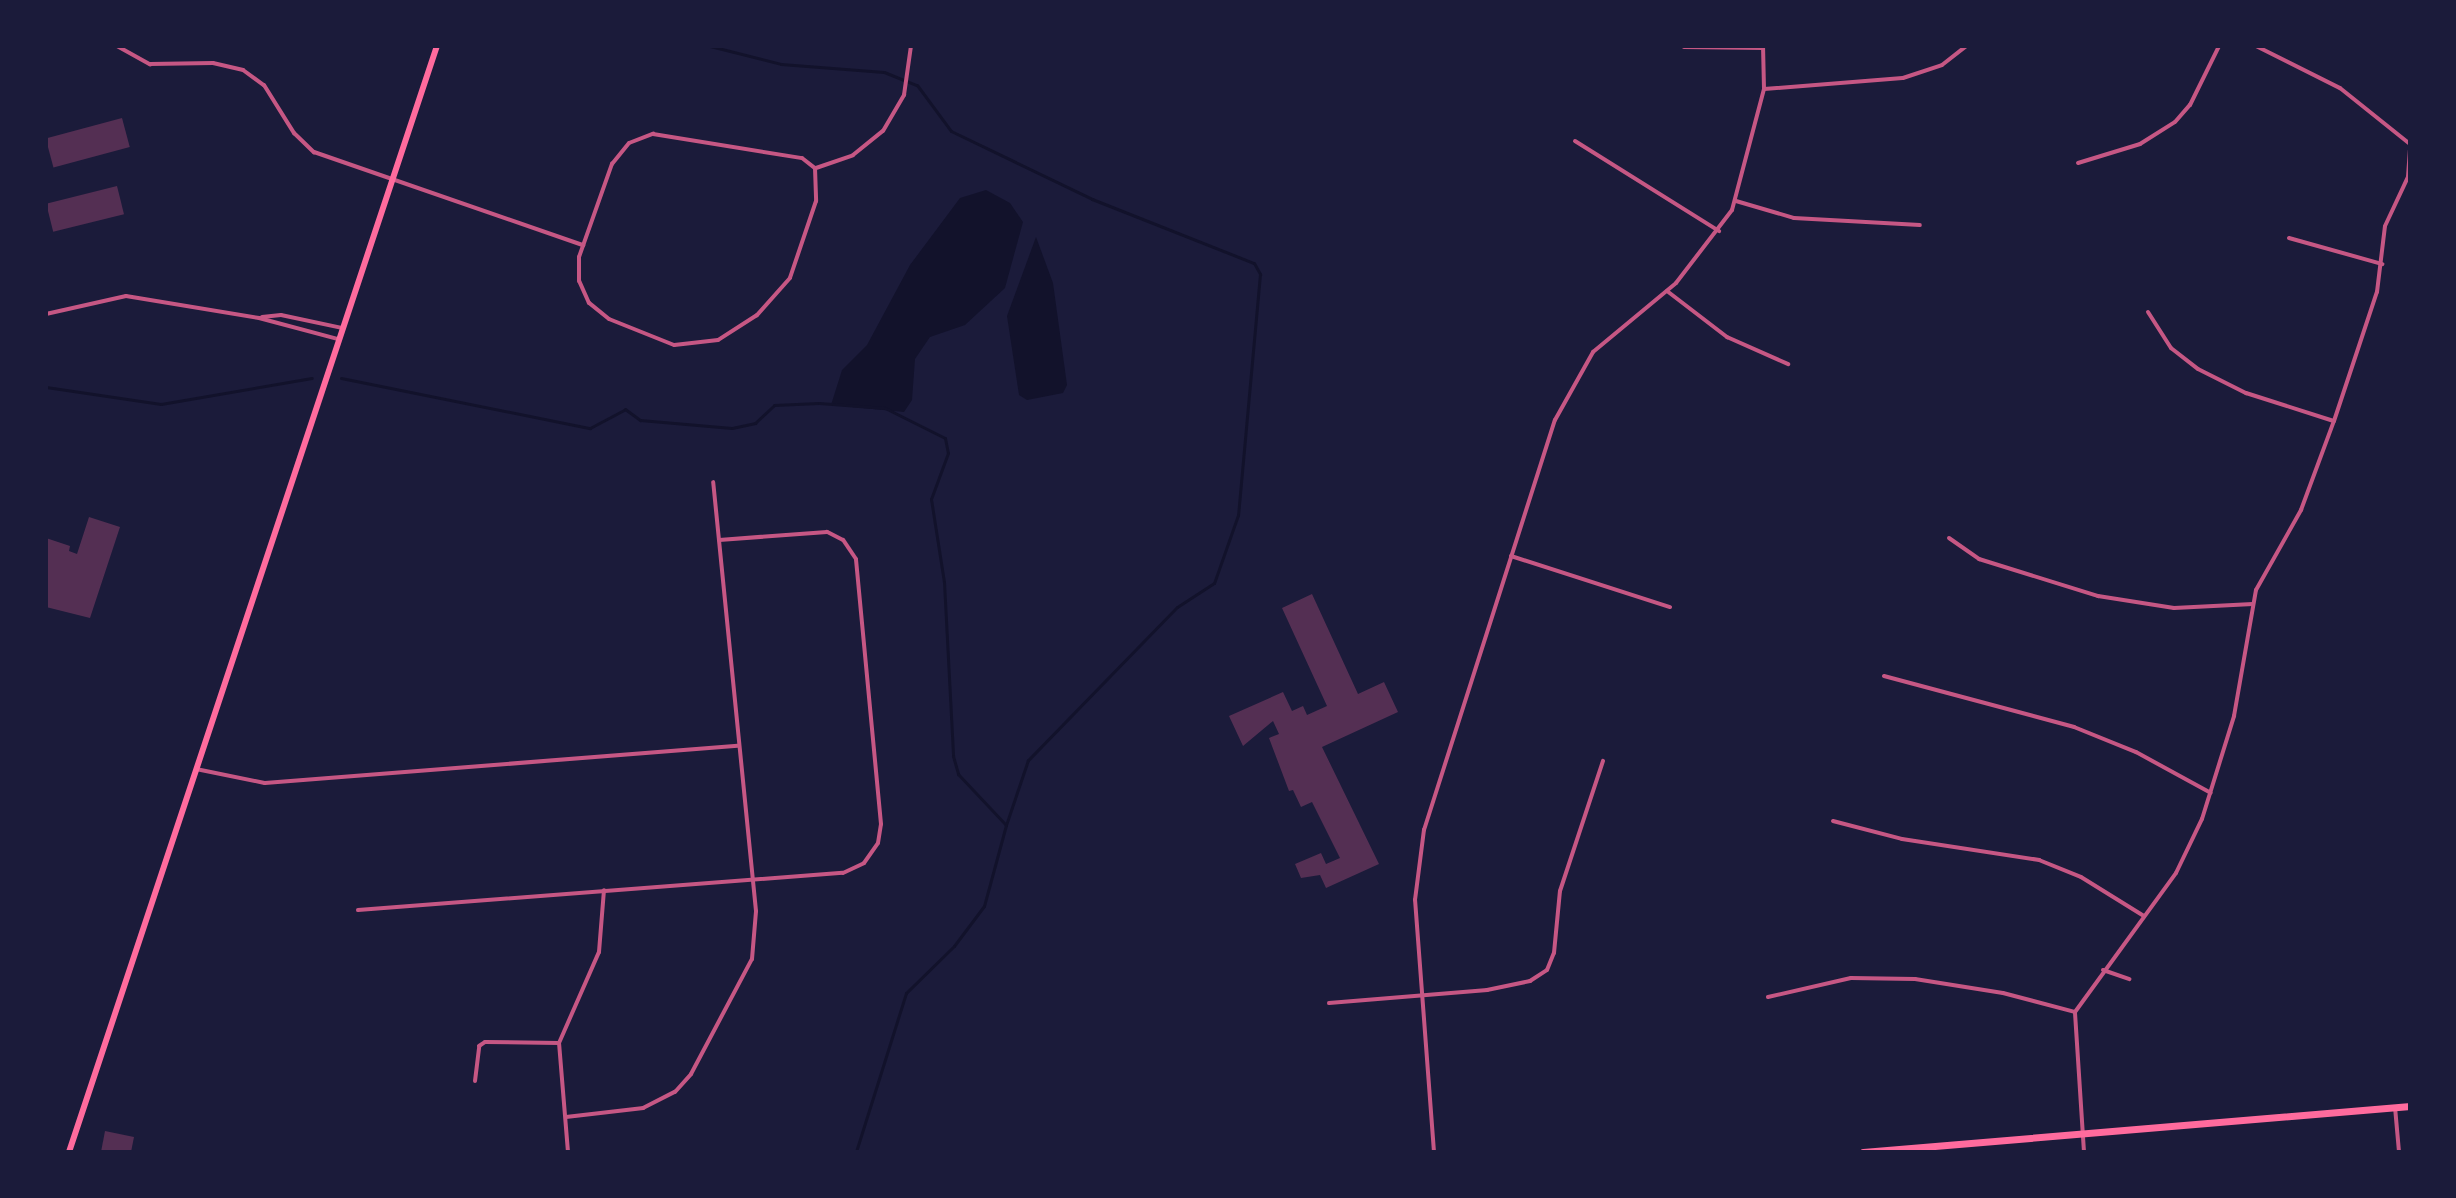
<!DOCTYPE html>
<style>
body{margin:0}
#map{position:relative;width:2456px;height:1198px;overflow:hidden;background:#1b1b3a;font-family:"Fira Sans",sans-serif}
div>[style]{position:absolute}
.water>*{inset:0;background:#12122b}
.stream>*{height:3px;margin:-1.5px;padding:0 1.5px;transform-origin:1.5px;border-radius:1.5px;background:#12122b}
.building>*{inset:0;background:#542f53;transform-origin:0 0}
.minor>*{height:4px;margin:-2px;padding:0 2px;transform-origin:2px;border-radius:2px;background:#c65784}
.secondary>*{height:6px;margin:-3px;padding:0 3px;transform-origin:3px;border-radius:3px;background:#ff6b9d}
.primary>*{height:7px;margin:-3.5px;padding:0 3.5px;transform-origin:3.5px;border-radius:3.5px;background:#ff6b9d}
span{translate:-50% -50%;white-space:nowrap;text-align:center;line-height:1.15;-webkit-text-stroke:6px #1b1b3a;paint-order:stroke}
.frame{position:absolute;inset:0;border:48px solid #1b1b3a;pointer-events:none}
</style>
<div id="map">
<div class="water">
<i style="clip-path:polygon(986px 190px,1010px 203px,1023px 222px,1005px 288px,965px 325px,930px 337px,915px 359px,912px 400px,904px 412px,831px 405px,842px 370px,867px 345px,910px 265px,960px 198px)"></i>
<i style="clip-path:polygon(1036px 237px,1053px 283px,1067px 385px,1063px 393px,1027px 400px,1019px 395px,1007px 316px)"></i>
</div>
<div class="stream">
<i style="left:710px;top:46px;width:73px;rotate:14.2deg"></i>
<i style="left:781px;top:64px;width:103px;rotate:4.4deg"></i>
<i style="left:884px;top:72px;width:35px;rotate:22deg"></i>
<i style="left:917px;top:85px;width:57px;rotate:53.5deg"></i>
<i style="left:951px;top:131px;width:157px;rotate:25.7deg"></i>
<i style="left:1092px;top:199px;width:174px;rotate:21.6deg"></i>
<i style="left:1254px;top:263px;width:13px;rotate:61deg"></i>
<i style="left:1260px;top:274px;width:242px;rotate:95.2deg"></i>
<i style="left:1238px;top:515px;width:72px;rotate:109.4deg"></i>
<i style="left:1214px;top:583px;width:44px;rotate:147deg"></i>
<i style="left:1177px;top:607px;width:214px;rotate:134.2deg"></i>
<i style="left:1028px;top:760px;width:69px;rotate:108.7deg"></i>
<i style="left:341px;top:378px;width:254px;rotate:11.4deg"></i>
<i style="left:590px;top:428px;width:40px;rotate:-28deg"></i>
<i style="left:625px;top:409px;width:19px;rotate:36deg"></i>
<i style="left:640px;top:420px;width:92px;rotate:5deg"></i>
<i style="left:732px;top:428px;width:24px;rotate:-12deg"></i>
<i style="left:755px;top:423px;width:26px;rotate:-43deg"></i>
<i style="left:774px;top:405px;width:45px;rotate:-2.5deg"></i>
<i style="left:819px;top:403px;width:66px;rotate:4.3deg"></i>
<i style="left:885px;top:408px;width:67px;rotate:26.6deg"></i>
<i style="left:945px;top:438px;width:15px;rotate:79deg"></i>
<i style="left:948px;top:453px;width:49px;rotate:110.3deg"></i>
<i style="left:931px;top:499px;width:84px;rotate:81.1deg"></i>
<i style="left:944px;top:582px;width:174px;rotate:87deg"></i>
<i style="left:953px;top:756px;width:19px;rotate:74deg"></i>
<i style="left:958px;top:774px;width:70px;rotate:46.7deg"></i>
<i style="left:1006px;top:825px;width:84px;rotate:105.2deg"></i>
<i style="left:984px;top:906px;width:50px;rotate:126.9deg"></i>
<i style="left:954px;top:946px;width:67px;rotate:135.6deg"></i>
<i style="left:906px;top:993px;width:167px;rotate:107.5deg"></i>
<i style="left:46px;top:387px;width:116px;rotate:8.4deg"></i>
<i style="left:161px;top:404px;width:153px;rotate:-9.8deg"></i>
</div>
<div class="building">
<i style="left:122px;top:118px;width:30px;height:79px;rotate:75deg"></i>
<i style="left:117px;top:186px;width:29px;height:73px;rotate:76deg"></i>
<i style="clip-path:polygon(89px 517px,120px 527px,90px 618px,46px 607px,46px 538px,70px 546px,69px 551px,77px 554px)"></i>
<i style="clip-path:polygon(1312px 594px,1358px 694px,1384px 682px,1398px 712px,1322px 747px,1379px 864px,1326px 888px,1320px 875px,1301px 878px,1295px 864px,1321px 853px,1326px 864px,1340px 858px,1312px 802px,1301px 807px,1293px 790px,1289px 791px,1269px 738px,1279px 734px,1273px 721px,1243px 746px,1229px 716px,1283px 692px,1292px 711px,1303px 706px,1307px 715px,1327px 706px,1282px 608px)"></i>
<i style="clip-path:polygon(105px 1131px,134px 1137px,131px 1152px,101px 1152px)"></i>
</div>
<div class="minor">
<i style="left:117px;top:46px;width:38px;rotate:29deg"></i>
<i style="left:150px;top:64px;width:63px;rotate:-0.9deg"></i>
<i style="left:213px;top:63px;width:31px;rotate:13deg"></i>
<i style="left:243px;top:70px;width:26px;rotate:36deg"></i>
<i style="left:264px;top:85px;width:57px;rotate:58deg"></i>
<i style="left:294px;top:133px;width:28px;rotate:44deg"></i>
<i style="left:314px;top:152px;width:285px;rotate:19.1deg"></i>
<i style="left:2256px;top:46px;width:94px;rotate:26.6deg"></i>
<i style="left:2340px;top:88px;width:90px;rotate:38.7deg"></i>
<i style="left:1684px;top:47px;width:79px;rotate:0.7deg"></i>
<i style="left:1764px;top:89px;width:139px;rotate:-4.5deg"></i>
<i style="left:1903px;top:78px;width:41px;rotate:-18.4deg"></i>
<i style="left:1942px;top:65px;width:31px;rotate:-38deg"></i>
<i style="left:653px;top:134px;width:151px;rotate:9.2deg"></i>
<i style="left:802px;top:158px;width:16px;rotate:38deg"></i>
<i style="left:815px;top:168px;width:33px;rotate:88deg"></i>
<i style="left:816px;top:201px;width:81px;rotate:108.7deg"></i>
<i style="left:790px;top:278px;width:50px;rotate:131.7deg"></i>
<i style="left:757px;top:315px;width:46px;rotate:147.3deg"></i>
<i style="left:718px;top:340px;width:44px;rotate:173.5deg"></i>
<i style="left:674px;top:345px;width:70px;rotate:-158.2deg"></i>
<i style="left:609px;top:319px;width:26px;rotate:-141deg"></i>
<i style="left:589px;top:303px;width:24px;rotate:-114deg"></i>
<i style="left:579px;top:281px;width:24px;rotate:-90deg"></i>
<i style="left:579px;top:257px;width:99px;rotate:-70.5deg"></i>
<i style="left:612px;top:164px;width:27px;rotate:-51deg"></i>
<i style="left:629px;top:143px;width:26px;rotate:-21deg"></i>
<i style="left:1575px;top:141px;width:170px;rotate:32deg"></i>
<i style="left:2078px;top:163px;width:65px;rotate:-17deg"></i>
<i style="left:2140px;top:144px;width:41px;rotate:-32.2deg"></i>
<i style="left:2175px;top:122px;width:23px;rotate:-49deg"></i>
<i style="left:2190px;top:105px;width:66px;rotate:-63.8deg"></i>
<i style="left:816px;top:168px;width:39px;rotate:-19deg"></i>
<i style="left:853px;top:155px;width:38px;rotate:-39deg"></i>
<i style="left:883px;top:131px;width:42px;rotate:-59.7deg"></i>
<i style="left:904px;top:95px;width:49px;rotate:-81.9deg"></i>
<i style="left:1736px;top:201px;width:60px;rotate:16.3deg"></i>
<i style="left:1794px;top:218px;width:126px;rotate:3.2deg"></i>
<i style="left:2289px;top:238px;width:97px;rotate:15.6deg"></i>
<i style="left:1667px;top:291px;width:76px;rotate:37.5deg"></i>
<i style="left:1727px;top:337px;width:67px;rotate:23.9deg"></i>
<i style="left:2148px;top:312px;width:43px;rotate:57.4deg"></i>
<i style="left:2171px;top:348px;width:34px;rotate:38deg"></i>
<i style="left:2198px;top:369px;width:54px;rotate:26.6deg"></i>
<i style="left:2246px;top:393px;width:92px;rotate:17.7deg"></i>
<i style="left:46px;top:314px;width:82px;rotate:-12.7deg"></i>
<i style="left:126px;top:296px;width:135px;rotate:9.4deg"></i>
<i style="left:259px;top:318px;width:82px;rotate:14.9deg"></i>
<i style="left:262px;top:317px;width:19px;rotate:-6deg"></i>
<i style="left:281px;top:315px;width:62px;rotate:12deg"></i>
<i style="left:1949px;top:538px;width:37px;rotate:35deg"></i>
<i style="left:1979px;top:559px;width:125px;rotate:17.3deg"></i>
<i style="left:2098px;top:596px;width:77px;rotate:9deg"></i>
<i style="left:2174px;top:608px;width:79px;rotate:-2.9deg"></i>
<i style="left:1511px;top:556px;width:167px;rotate:17.8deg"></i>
<i style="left:1884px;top:676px;width:197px;rotate:15deg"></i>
<i style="left:2074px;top:727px;width:67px;rotate:22deg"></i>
<i style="left:2136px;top:752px;width:85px;rotate:28.7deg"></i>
<i style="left:196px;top:769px;width:70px;rotate:11.5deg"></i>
<i style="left:265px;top:783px;width:474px;rotate:-4.5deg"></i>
<i style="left:1833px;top:821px;width:71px;rotate:14.6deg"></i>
<i style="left:1902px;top:839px;width:139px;rotate:8.7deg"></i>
<i style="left:2039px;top:860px;width:45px;rotate:22deg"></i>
<i style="left:2081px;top:877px;width:74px;rotate:31.8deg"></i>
<i style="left:358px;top:910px;width:486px;rotate:-4.4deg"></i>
<i style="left:843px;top:873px;width:23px;rotate:-25deg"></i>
<i style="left:864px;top:863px;width:24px;rotate:-55deg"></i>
<i style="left:878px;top:843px;width:19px;rotate:-81deg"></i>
<i style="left:881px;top:824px;width:266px;rotate:-95.4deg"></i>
<i style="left:856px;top:559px;width:23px;rotate:-124deg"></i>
<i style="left:843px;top:540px;width:18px;rotate:-153deg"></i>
<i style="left:827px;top:532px;width:108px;rotate:175.8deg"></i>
<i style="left:2103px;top:970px;width:28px;rotate:19deg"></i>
<i style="left:1768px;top:997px;width:85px;rotate:-12.9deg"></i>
<i style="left:1851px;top:978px;width:64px;rotate:0.9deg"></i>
<i style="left:1915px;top:979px;width:89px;rotate:9deg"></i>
<i style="left:2003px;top:993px;width:74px;rotate:14.8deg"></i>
<i style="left:1329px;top:1003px;width:159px;rotate:-4.7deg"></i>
<i style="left:1487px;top:990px;width:44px;rotate:-11.8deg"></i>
<i style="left:1530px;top:981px;width:20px;rotate:-33deg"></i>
<i style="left:1547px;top:970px;width:18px;rotate:-68deg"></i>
<i style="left:1554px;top:953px;width:62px;rotate:-84.5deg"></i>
<i style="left:1560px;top:891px;width:137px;rotate:-71.7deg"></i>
<i style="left:475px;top:1081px;width:35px;rotate:-83deg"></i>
<i style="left:479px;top:1046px;width:7px;rotate:-34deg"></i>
<i style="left:485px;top:1042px;width:74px;rotate:0.8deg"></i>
<i style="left:2395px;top:1107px;width:45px;rotate:84.9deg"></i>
<i style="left:566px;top:1117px;width:78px;rotate:-6.7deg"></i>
<i style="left:643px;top:1108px;width:36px;rotate:-27deg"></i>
<i style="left:675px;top:1092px;width:24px;rotate:-48deg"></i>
<i style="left:691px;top:1074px;width:130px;rotate:-62.1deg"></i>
<i style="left:752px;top:959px;width:48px;rotate:-85.2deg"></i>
<i style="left:756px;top:911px;width:431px;rotate:-95.7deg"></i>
<i style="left:568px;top:1152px;width:109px;rotate:-94.7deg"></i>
<i style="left:559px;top:1043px;width:99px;rotate:-66.3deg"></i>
<i style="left:599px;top:952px;width:62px;rotate:-85.4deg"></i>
<i style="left:1434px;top:1152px;width:253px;rotate:-94.3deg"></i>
<i style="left:1415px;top:900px;width:71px;rotate:-82.7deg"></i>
<i style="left:1424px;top:830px;width:430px;rotate:-72.3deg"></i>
<i style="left:1555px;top:420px;width:78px;rotate:-60.8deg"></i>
<i style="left:1593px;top:352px;width:108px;rotate:-39.7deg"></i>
<i style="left:1676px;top:283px;width:92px;rotate:-52.5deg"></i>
<i style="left:1732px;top:210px;width:125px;rotate:-75.2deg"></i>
<i style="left:1764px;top:89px;width:43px;rotate:-91.3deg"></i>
<i style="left:2084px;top:1152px;width:140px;rotate:-93.7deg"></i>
<i style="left:2075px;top:1012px;width:172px;rotate:-54deg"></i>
<i style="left:2176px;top:873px;width:60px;rotate:-64.3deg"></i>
<i style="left:2202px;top:819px;width:108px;rotate:-72.7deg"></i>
<i style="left:2234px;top:716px;width:128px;rotate:-80.1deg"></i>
<i style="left:2256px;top:590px;width:92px;rotate:-60.6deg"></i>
<i style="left:2301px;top:510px;width:95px;rotate:-69.7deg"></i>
<i style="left:2334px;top:421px;width:136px;rotate:-71.6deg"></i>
<i style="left:2377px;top:292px;width:66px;rotate:-83.1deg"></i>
<i style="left:2385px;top:226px;width:54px;rotate:-64.9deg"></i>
<i style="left:2408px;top:177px;width:27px;rotate:-86deg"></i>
</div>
<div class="secondary">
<i style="left:69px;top:1152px;width:1166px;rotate:-71.6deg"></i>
</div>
<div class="primary">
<i style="left:1863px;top:1152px;width:549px;rotate:-4.81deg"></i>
</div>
<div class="frame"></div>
</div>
